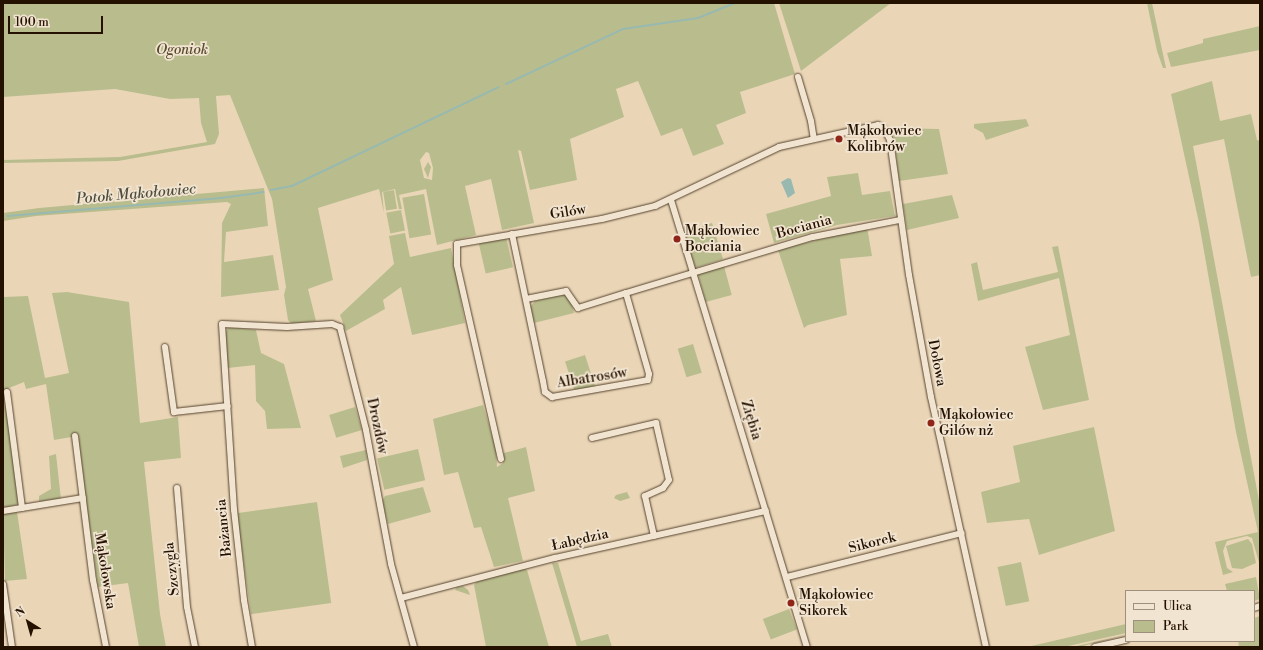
<!DOCTYPE html>
<meta charset="utf-8">
<style>
body{margin:0}
#map{position:relative;width:1263px;height:650px;overflow:hidden;background:#ead6b7;font-family:"Libre Bodoni",serif}
div>[style]{position:absolute}
.green>*{inset:0;background:#b9bd8d;transform-origin:0 0}
.water>*{inset:0;background:#98b9b0}
.stream>*{height:2px;margin:-1px;padding:0 1px;transform-origin:1px;border-radius:1px;background:#98b9b0}
.roads{filter:drop-shadow(0 0 1px #56422e) drop-shadow(0 0 1px #56422e)}
.minor>*{height:6px;margin:-3px;padding:0 3px;transform-origin:3px;border-radius:3px;background:#f1e4d0}
.dots>*{width:11px;height:11px;translate:-50% -50%;box-sizing:border-box;border:2px solid #f1e4d0;border-radius:50%}
span{translate:-50% -50%;white-space:nowrap;text-align:center;line-height:1.15;-webkit-text-stroke:3.5px #f1e4d0;paint-order:stroke}
.park-label{font-size:14px;color:#594d31;font-style:italic}
.poi-label{font-size:14px;color:#251100}
.left{translate:0 -50%;text-align:left}
.street-label{font-size:14px;color:#251100}
.water-label{font-size:15px;color:#4d4c3e;font-style:italic}
.frame{position:absolute;inset:0;border:4px solid #251100;pointer-events:none}
.legend{position:absolute;left:1125px;top:590px;width:130px;height:52px;box-sizing:border-box;background:#f1e4d0;border:1px solid #9f907d;margin:0;padding:5px 7px;list-style:none;font-size:12px;color:#251100}
.legend li{display:flex;align-items:center;gap:8px;height:20px}
.legend b{width:20px;border:1px solid #9f907d}
.north{position:absolute;left:8px;top:602px;width:40px;height:40px;-webkit-text-stroke:3px #f1e4d0;paint-order:stroke;rotate:323deg;font-size:11px;font-weight:700;line-height:16px;text-align:center;color:#251100}
.north::after{content:'';display:block;margin:auto;width:14px;height:18px;background:#251100;clip-path:polygon(50% 0,100% 100%,50% 72%,0 100%)}
.scale{position:absolute;left:8px;top:16px;width:95px;height:18px;box-sizing:border-box;border:2px solid #251100;border-top:0;padding-left:5px;font-size:12px;line-height:14px;white-space:nowrap;color:#251100;-webkit-text-stroke:3px #f1e4d0;paint-order:stroke}
</style>
<div id="map">
<div class="green">
<i style="clip-path:polygon(evenodd,3px 3px,774px 3px,795px 74px,740px 92px,746px 113px,716px 125px,724px 144px,693px 156px,682px 128px,661px 136px,638px 81px,616px 89px,624px 117px,570px 139px,577px 180px,530px 190px,521px 151px,518px 150px,534px 223px,502px 230px,491px 179px,465px 186px,476px 235px,437px 245px,426px 189px,399px 195px,402px 209px,399px 209px,395px 189px,382px 192px,384px 213px,379px 189px,318px 208px,333px 280px,308px 289px,316px 321px,292px 324px,288px 320px,284px 295px,286px 287px,272px 199px,230px 95px,216px 96px,219px 134px,215px 144px,118px 161px,3px 163px,3px 160px,120px 157px,207px 142px,201px 123px,199px 98px,170px 99px,115px 89px,3px 97px,3px 3px,426px 152px,429px 153px,433px 168px,432px 180px,424px 178px,420px 160px,426px 152px)"></i>
<i style="clip-path:polygon(779px 3px,891px 3px,801px 71px)"></i>
<i style="clip-path:polygon(1147px 3px,1152px 3px,1166px 68px,1163px 68px,1157px 51px)"></i>
<i style="clip-path:polygon(1260px 26px,1260px 50px,1171px 67px,1167px 53px,1203px 43px,1203px 39px)"></i>
<i style="clip-path:polygon(1212px 81px,1220px 121px,1251px 114px,1257px 140px,1260px 141px,1260px 275px,1251px 277px,1224px 139px,1193px 146px,1260px 506px,1260px 566px,1252px 538px,1247px 536px,1227px 541px,1223px 551px,1227px 568px,1233px 572px,1223px 575px,1215px 542px,1258px 532px,1236px 432px,1199px 223px,1171px 94px)"></i>
<i style="clip-path:polygon(1026px 119px,1029px 126px,986px 140px,983px 133px,974px 128px,974px 124px)"></i>
<i style="clip-path:polygon(893px 128px,939px 129px,948px 174px,899px 181px)"></i>
<i style="clip-path:polygon(428px 162px,431px 167px,428px 178px,424px 169px)"></i>
<i style="clip-path:polygon(858px 173px,862px 195px,890px 191px,895px 216px,837px 225px,774px 243px,766px 214px,831px 196px,827px 177px)"></i>
<i style="clip-path:polygon(264px 188px,268px 226px,226px 232px,224px 262px,273px 255px,279px 290px,221px 297px,222px 223px,231px 204px,227px 202px,36px 216px,3px 221px,3px 213px,39px 208px)"></i>
<i style="left:394px;top:190px;width:19px;height:11px;rotate:81deg"></i>
<i style="left:424px;top:194px;width:41px;height:22px;rotate:80deg"></i>
<i style="clip-path:polygon(952px 195px,959px 218px,907px 230px,903px 204px)"></i>
<i style="left:401px;top:210px;width:21px;height:15px;rotate:79deg"></i>
<i style="left:712px;top:223px;width:38px;height:29px;rotate:73deg"></i>
<i style="clip-path:polygon(867px 227px,872px 256px,840px 259px,847px 315px,808px 325px,804px 328px,778px 250px)"></i>
<i style="clip-path:polygon(405px 233px,410px 257px,451px 248px,465px 323px,412px 335px,401px 287px,383px 300px,385px 309px,346px 331px,340px 315px,394px 264px,389px 236px)"></i>
<i style="left:506px;top:237px;width:31px;height:28px;rotate:77deg"></i>
<i style="clip-path:polygon(1058px 246px,1089px 400px,1043px 410px,1025px 347px,1070px 335px,1059px 278px,978px 301px,971px 264px,977px 262px,983px 290px,1058px 272px,1052px 247px)"></i>
<i style="left:724px;top:266px;width:30px;height:27px;rotate:75deg"></i>
<i style="clip-path:polygon(67px 292px,129px 302px,140px 423px,178px 417px,181px 458px,144px 462px,160px 614px,166px 647px,139px 647px,128px 583px,98px 587px,77px 436px,54px 440px,46px 384px,26px 389px,24px 382px,4px 390px,19px 502px,16px 505px,3px 508px,3px 297px,28px 296px,45px 378px,69px 373px,52px 293px)"></i>
<i style="clip-path:polygon(564px 294px,569px 296px,574px 313px,534px 323px,530px 307px,535px 301px)"></i>
<i style="clip-path:polygon(229px 327px,256px 330px,261px 353px,284px 364px,301px 428px,267px 429px,265px 411px,256px 401px,255px 365px,228px 368px,225px 333px)"></i>
<i style="left:693px;top:344px;width:30px;height:16px;rotate:73deg"></i>
<i style="left:585px;top:355px;width:33px;height:21px;rotate:72deg"></i>
<i style="clip-path:polygon(483px 405px,496px 449px,497px 467px,503px 463px,504px 453px,526px 447px,535px 491px,508px 498px,523px 561px,494px 567px,481px 527px,474px 528px,458px 472px,444px 475px,433px 419px)"></i>
<i style="left:355px;top:407px;width:24px;height:27px;rotate:73deg"></i>
<i style="clip-path:polygon(1094px 427px,1115px 531px,1039px 555px,1029px 519px,987px 523px,981px 492px,1020px 482px,1013px 446px)"></i>
<i style="left:418px;top:449px;width:32px;height:42px;rotate:77deg"></i>
<i style="clip-path:polygon(366px 450px,367px 460px,343px 468px,340px 456px)"></i>
<i style="clip-path:polygon(56px 454px,61px 499px,39px 503px,39px 496px,51px 489px,49px 456px)"></i>
<i style="clip-path:polygon(423px 487px,431px 512px,388px 524px,382px 501px,385px 496px)"></i>
<i style="clip-path:polygon(627px 492px,630px 498px,620px 501px,614px 498px,616px 495px)"></i>
<i style="left:317px;top:502px;width:102px;height:81px;rotate:82deg"></i>
<i style="clip-path:polygon(17px 512px,27px 579px,5px 581px,3px 514px)"></i>
<i style="clip-path:polygon(1248px 539px,1252px 544px,1256px 563px,1242px 569px,1232px 568px,1226px 546px)"></i>
<i style="left:1021px;top:562px;width:40px;height:24px;rotate:78deg"></i>
<i style="clip-path:polygon(552px 563px,558px 563px,581px 641px,608px 634px,612px 647px,577px 647px)"></i>
<i style="clip-path:polygon(523px 568px,527px 570px,549px 647px,486px 647px,474px 585px,478px 580px)"></i>
<i style="clip-path:polygon(1256px 577px,1260px 599px,1254px 601px,1254px 591px,1227px 591px,1225px 584px)"></i>
<i style="clip-path:polygon(463px 586px,468px 590px,470px 595px,455px 590px,457px 587px)"></i>
<i style="left:789px;top:609px;width:22px;height:28px;rotate:69deg"></i>
<i style="clip-path:polygon(1260px 616px,1260px 647px,1239px 647px,1238px 641px,1254px 641px,1254px 618px)"></i>
<i style="clip-path:polygon(1126px 624px,1126px 633px,1064px 647px,1027px 647px)"></i>
<i style="clip-path:polygon(1126px 635px,1079px 647px,1072px 647px)"></i>
</div>
<div class="water">
<i style="clip-path:polygon(788px 178px,791px 179px,795px 193px,788px 198px,781px 182px)"></i>
</div>
<div class="stream">
<i style="left:506px;top:84px;width:129px;rotate:-25.2deg"></i>
<i style="left:623px;top:29px;width:76px;rotate:-8.3deg"></i>
<i style="left:698px;top:18px;width:40px;rotate:-22deg"></i>
<i style="left:271px;top:190px;width:21px;rotate:-11deg"></i>
<i style="left:292px;top:186px;width:229px;rotate:-25.6deg"></i>
<i style="left:8px;top:216px;width:214px;rotate:-4.8deg"></i>
<i style="left:221px;top:198px;width:43px;rotate:-7.9deg"></i>
</div>
<div class="roads">
<div class="minor">
<i style="left:798px;top:77px;width:46px;rotate:73.5deg"></i>
<i style="left:811px;top:121px;width:18px;rotate:81deg"></i>
<i style="left:671px;top:200px;width:467px;rotate:73.1deg"></i>
<i style="left:512px;top:234px;width:150px;rotate:78.1deg"></i>
<i style="left:543px;top:381px;width:11px;rotate:80deg"></i>
<i style="left:545px;top:392px;width:9px;rotate:36deg"></i>
<i style="left:552px;top:397px;width:97px;rotate:-10deg"></i>
<i style="left:648px;top:380px;width:6px;rotate:-81deg"></i>
<i style="left:649px;top:374px;width:84px;rotate:-105.9deg"></i>
<i style="left:626px;top:293px;width:195px;rotate:-16.7deg"></i>
<i style="left:813px;top:237px;width:89px;rotate:-11.1deg"></i>
<i style="left:526px;top:299px;width:41px;rotate:-11.3deg"></i>
<i style="left:566px;top:291px;width:21px;rotate:55deg"></i>
<i style="left:578px;top:308px;width:50px;rotate:-17.4deg"></i>
<i style="left:165px;top:347px;width:66px;rotate:82.1deg"></i>
<i style="left:174px;top:412px;width:54px;rotate:-6.3deg"></i>
<i style="left:7px;top:392px;width:117px;rotate:82.6deg"></i>
<i style="left:75px;top:436px;width:145px;rotate:82.9deg"></i>
<i style="left:93px;top:580px;width:68px;rotate:79deg"></i>
<i style="left:592px;top:438px;width:66px;rotate:-13.2deg"></i>
<i style="left:656px;top:423px;width:58px;rotate:77.2deg"></i>
<i style="left:669px;top:480px;width:10px;rotate:127deg"></i>
<i style="left:663px;top:488px;width:20px;rotate:156deg"></i>
<i style="left:645px;top:496px;width:41px;rotate:77.3deg"></i>
<i style="left:501px;top:459px;width:199px;rotate:-102.8deg"></i>
<i style="left:457px;top:265px;width:21px;rotate:-90deg"></i>
<i style="left:457px;top:244px;width:147px;rotate:-9.8deg"></i>
<i style="left:602px;top:219px;width:55px;rotate:-13.8deg"></i>
<i style="left:655px;top:206px;width:137px;rotate:-25.4deg"></i>
<i style="left:779px;top:147px;width:101px;rotate:-12.5deg"></i>
<i style="left:878px;top:125px;width:9px;rotate:36deg"></i>
<i style="left:885px;top:130px;width:11px;rotate:63deg"></i>
<i style="left:890px;top:140px;width:136px;rotate:82deg"></i>
<i style="left:909px;top:275px;width:124px;rotate:79.8deg"></i>
<i style="left:931px;top:397px;width:256px;rotate:77.6deg"></i>
<i style="left:177px;top:488px;width:119px;rotate:85.2deg"></i>
<i style="left:187px;top:607px;width:41px;rotate:78.7deg"></i>
<i style="left:3px;top:511px;width:81px;rotate:-9.2deg"></i>
<i style="left:787px;top:577px;width:180px;rotate:-14.1deg"></i>
<i style="left:3px;top:584px;width:64px;rotate:81.9deg"></i>
<i style="left:401px;top:598px;width:159px;rotate:-14.6deg"></i>
<i style="left:555px;top:558px;width:216px;rotate:-12.6deg"></i>
<i style="left:1254px;top:608px;width:6px;rotate:-18deg"></i>
<i style="left:252px;top:647px;width:48px;rotate:-99.7deg"></i>
<i style="left:244px;top:600px;width:91px;rotate:-96.3deg"></i>
<i style="left:234px;top:510px;width:186px;rotate:-93.7deg"></i>
<i style="left:222px;top:324px;width:65px;rotate:2.6deg"></i>
<i style="left:287px;top:327px;width:45px;rotate:-3.8deg"></i>
<i style="left:332px;top:324px;width:9px;rotate:21deg"></i>
<i style="left:340px;top:327px;width:106px;rotate:75.8deg"></i>
<i style="left:366px;top:430px;width:136px;rotate:79.4deg"></i>
<i style="left:391px;top:564px;width:86px;rotate:74.5deg"></i>
<i style="left:1095px;top:647px;width:32px;rotate:-13deg"></i>
</div>
</div>
<div class="dots">
<i style="left:839px;top:139px;background:#8f2418"></i>
<i style="left:677px;top:239px;background:#8f2418"></i>
<i style="left:931px;top:423px;background:#8f2418"></i>
<i style="left:791px;top:603px;background:#8f2418"></i>
</div>
<div class="park-label">
<span style="left:182px;top:50px">Ogoniok</span>
</div>
<div class="poi-label">
<span class="left" style="left:847px;top:139px">Mąkołowiec<br>Kolibrów</span>
<span class="left" style="left:685px;top:239px">Mąkołowiec<br>Bociania</span>
<span class="left" style="left:939px;top:423px">Mąkołowiec<br>Gilów nż</span>
<span class="left" style="left:799px;top:603px">Mąkołowiec<br>Sikorek</span>
</div>
<div class="street-label">
<span style="left:568px;top:212px;rotate:-9deg">Gilów</span>
<span style="left:804px;top:227px;rotate:-15deg">Bociania</span>
<span style="left:937px;top:363px;rotate:79deg">Dołowa</span>
<span style="left:592px;top:378px;rotate:-9deg">Albatrosów</span>
<span style="left:751px;top:420px;rotate:73deg">Ziębia</span>
<span style="left:377px;top:426px;rotate:78deg">Drozdów</span>
<span style="left:224px;top:528px;rotate:-96deg">Bażancia</span>
<span style="left:580px;top:540px;rotate:-13deg">Łabędzia</span>
<span style="left:872px;top:543px;rotate:-14deg">Sikorek</span>
<span style="left:172px;top:569px;rotate:-96deg">Szczygla</span>
<span style="left:105px;top:571px;rotate:81deg">Mąkołowska</span>
</div>
<div class="water-label">
<span style="left:136px;top:194px;rotate:-5deg">Potok Mąkołowiec</span>
</div>
<div class="frame"></div>
<ul class="legend">
<li><b style="height:5px;background:#f1e4d0"></b>Ulica</li>
<li><b style="height:11px;background:#b9bd8d"></b>Park</li>
</ul>
<div class="north">N</div>
<div class="scale">100 m</div>
</div>
